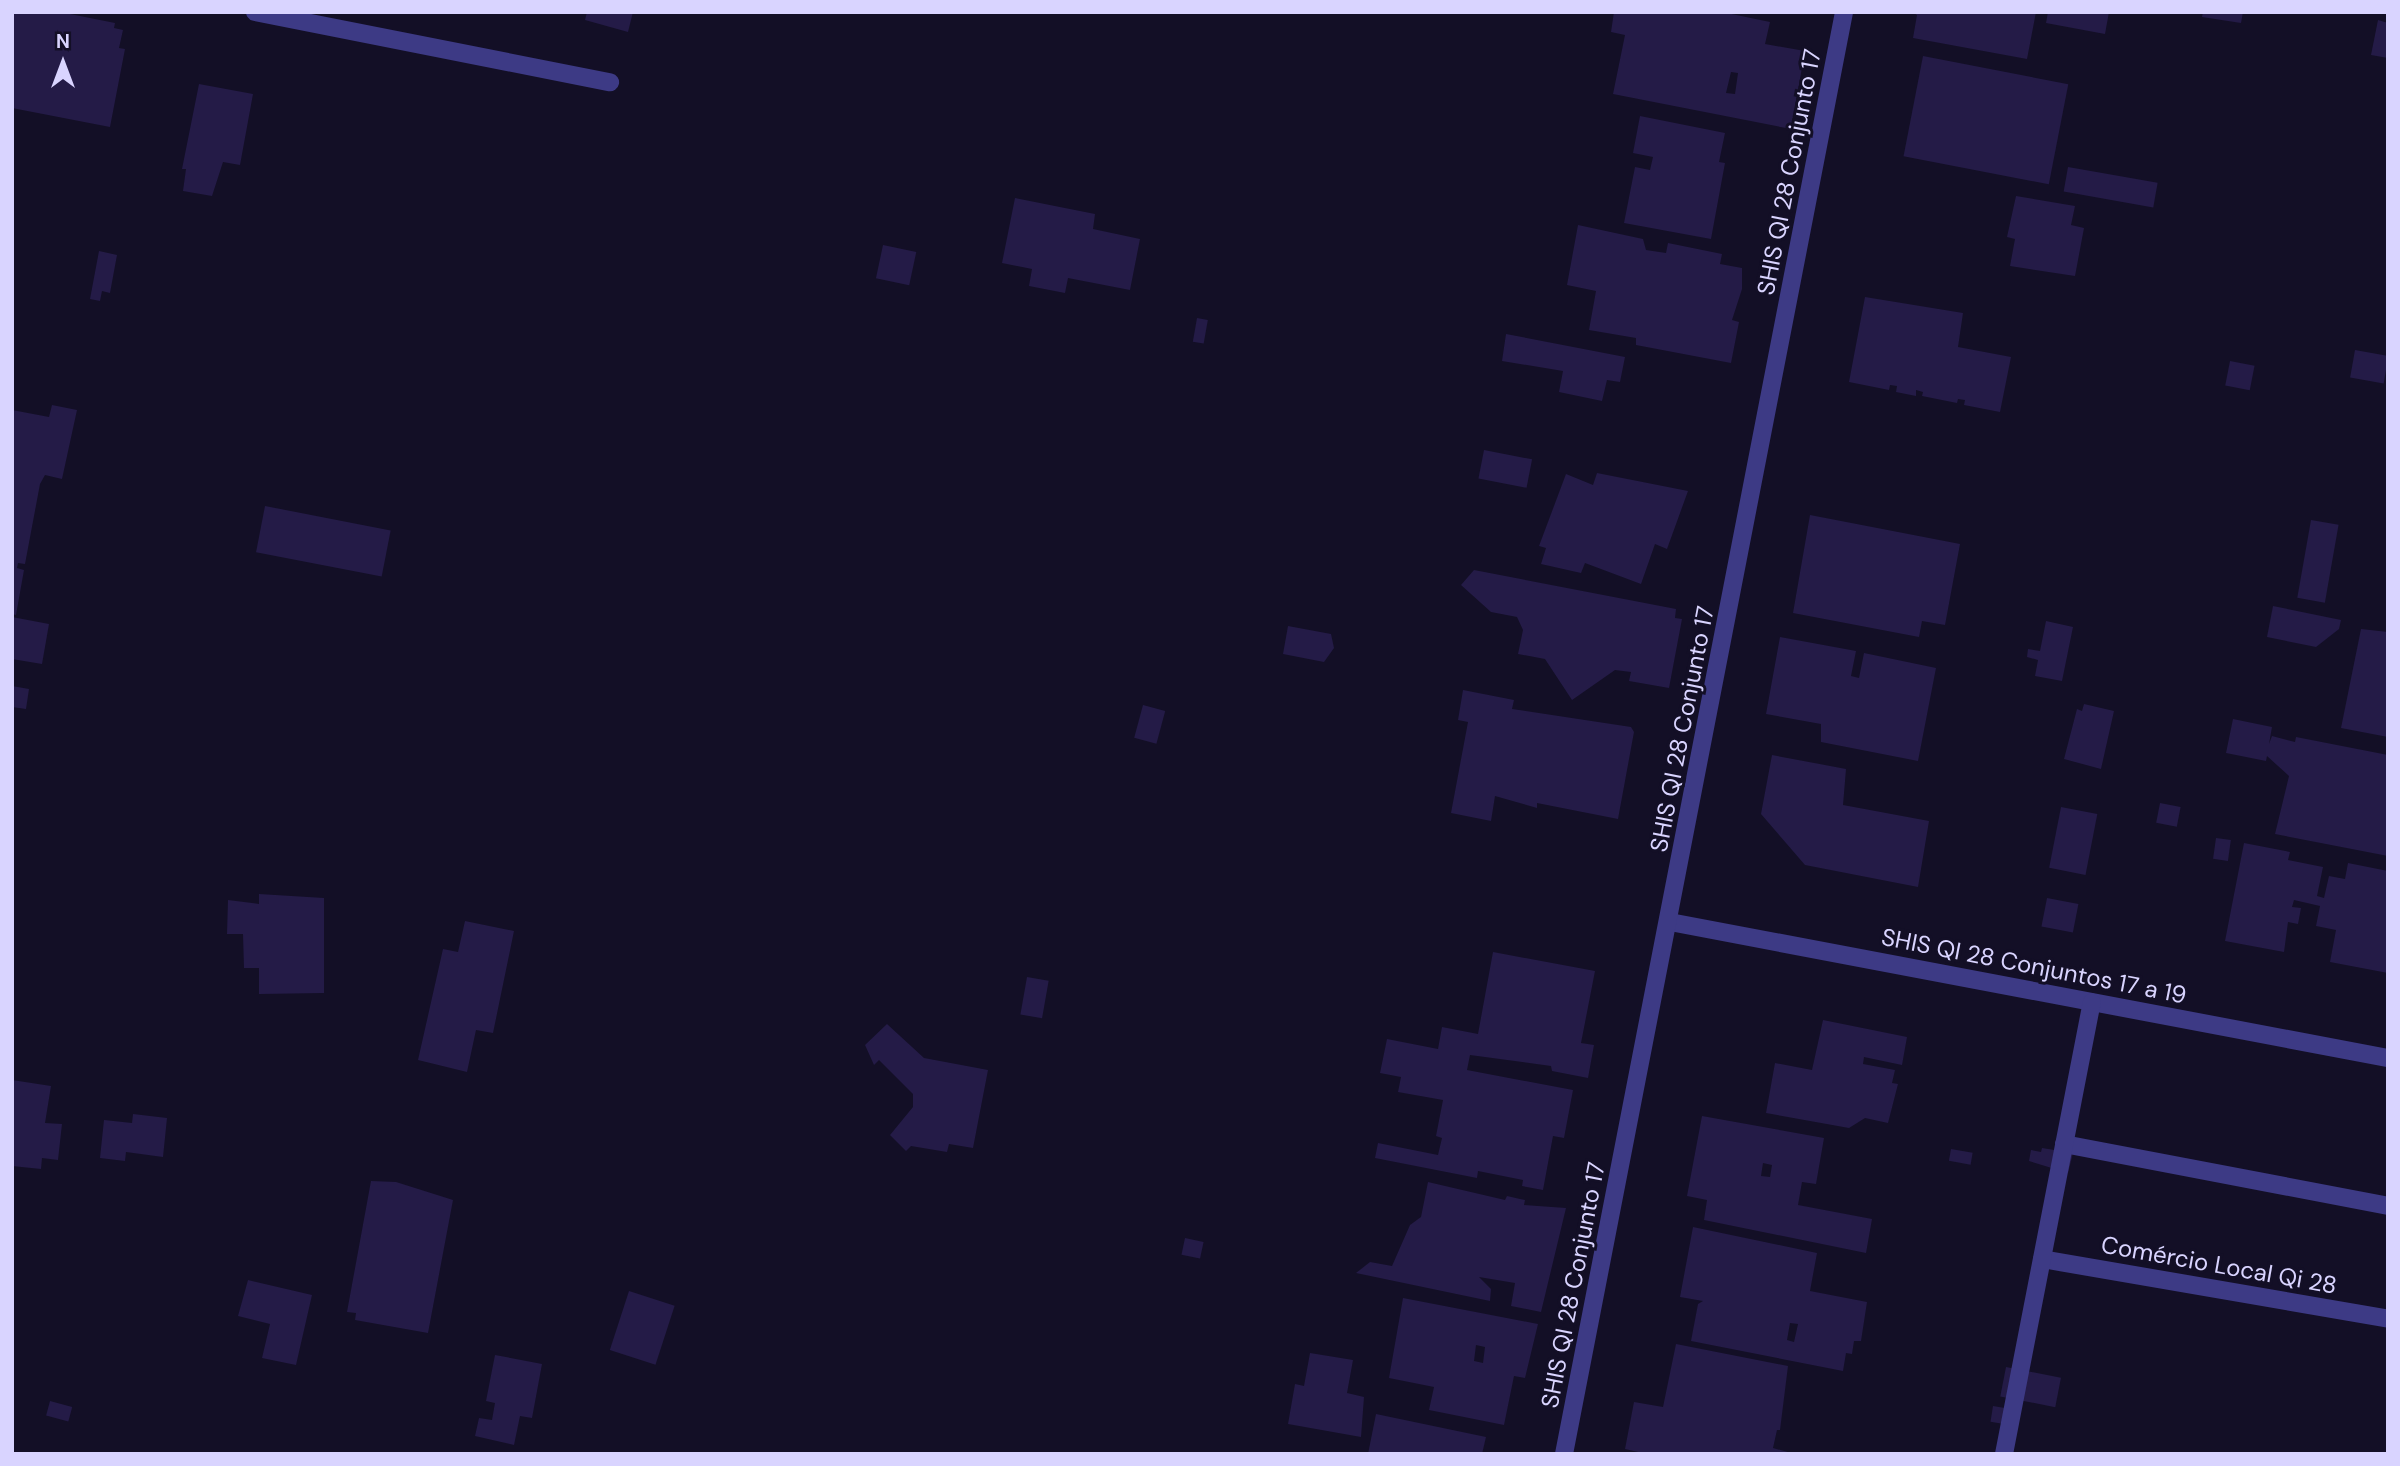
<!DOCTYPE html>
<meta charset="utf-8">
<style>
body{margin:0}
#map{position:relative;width:2400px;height:1466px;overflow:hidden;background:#130f26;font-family:"DM Sans",sans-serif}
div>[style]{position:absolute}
.building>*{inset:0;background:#241b47;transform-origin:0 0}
.minor>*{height:18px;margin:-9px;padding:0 9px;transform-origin:9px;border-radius:9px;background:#3d3a85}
span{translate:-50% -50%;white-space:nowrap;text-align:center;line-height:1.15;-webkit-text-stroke:6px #130f26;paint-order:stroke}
.street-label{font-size:24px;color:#d9d4ff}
.frame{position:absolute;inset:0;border:14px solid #d9d4ff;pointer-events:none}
.north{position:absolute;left:28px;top:28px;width:70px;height:70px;-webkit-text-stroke:5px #130f26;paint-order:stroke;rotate:0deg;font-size:19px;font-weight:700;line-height:28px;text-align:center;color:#d9d4ff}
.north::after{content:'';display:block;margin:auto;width:24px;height:32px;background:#d9d4ff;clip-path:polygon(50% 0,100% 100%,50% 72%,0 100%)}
</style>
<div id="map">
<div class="building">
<i style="clip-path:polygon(12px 12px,60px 12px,115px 23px,114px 28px,123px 30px,119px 48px,125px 49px,110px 127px,12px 108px)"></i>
<i style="clip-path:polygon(587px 12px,633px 12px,628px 32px,585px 20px)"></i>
<i style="clip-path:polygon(evenodd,1614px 12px,1722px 12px,1770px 22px,1765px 44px,1805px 51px,1791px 129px,1613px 94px,1625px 35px,1611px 32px,1614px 12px,1731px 72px,1738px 73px,1735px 94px,1726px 93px,1731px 72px)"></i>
<i style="clip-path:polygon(1912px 12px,2036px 12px,2027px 59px,1913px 38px,1917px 15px)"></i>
<i style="clip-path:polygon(2048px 12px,2109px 12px,2105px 34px,2046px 23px)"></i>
<i style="clip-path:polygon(2203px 12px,2243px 12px,2241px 23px,2202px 17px)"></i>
<i style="clip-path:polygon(2378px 20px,2388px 23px,2388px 58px,2371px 55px)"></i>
<i style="left:1923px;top:56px;width:148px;height:102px;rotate:11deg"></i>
<i style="clip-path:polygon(199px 84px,253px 94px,240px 165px,223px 162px,212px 196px,183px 191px,186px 169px,182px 169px)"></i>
<i style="clip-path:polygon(1640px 116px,1725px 133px,1719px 162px,1725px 163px,1711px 239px,1624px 223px,1635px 167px,1650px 170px,1653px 157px,1633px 153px)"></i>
<i style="left:2068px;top:167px;width:91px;height:25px;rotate:10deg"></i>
<i style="clip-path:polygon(2016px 196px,2075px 206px,2071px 225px,2084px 228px,2075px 276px,2010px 266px,2015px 239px,2007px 237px)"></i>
<i style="clip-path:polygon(1015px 198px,1095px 214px,1093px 229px,1140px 239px,1130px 290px,1068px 278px,1065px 293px,1029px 286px,1032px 269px,1002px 263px)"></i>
<i style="clip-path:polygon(1578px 225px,1643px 239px,1646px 250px,1666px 253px,1668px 243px,1722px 254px,1720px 264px,1742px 268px,1742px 289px,1732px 320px,1739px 322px,1731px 363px,1636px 345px,1636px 338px,1589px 330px,1596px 291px,1567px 285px)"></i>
<i style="left:883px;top:245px;width:34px;height:34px;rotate:12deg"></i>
<i style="clip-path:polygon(99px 251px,117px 255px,110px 293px,102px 291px,100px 301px,90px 299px)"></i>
<i style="clip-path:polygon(1865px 297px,1963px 313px,1958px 347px,2011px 357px,2000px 412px,1964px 405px,1965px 400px,1958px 399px,1957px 403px,1922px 396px,1923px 392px,1916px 390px,1916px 396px,1896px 392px,1897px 386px,1890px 385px,1889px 390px,1849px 382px)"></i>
<i style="left:1197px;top:318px;width:11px;height:24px;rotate:10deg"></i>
<i style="clip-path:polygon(1506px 334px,1625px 357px,1620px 382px,1607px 380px,1602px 401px,1559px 392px,1563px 371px,1502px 361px)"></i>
<i style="left:2355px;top:350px;width:34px;height:28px;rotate:10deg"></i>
<i style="left:2230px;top:361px;width:25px;height:25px;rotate:11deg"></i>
<i style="clip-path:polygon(52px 405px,77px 410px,62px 479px,45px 475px,40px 484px,25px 564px,18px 563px,17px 568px,24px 570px,16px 615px,12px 614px,12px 410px,49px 417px)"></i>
<i style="left:1484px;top:450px;width:49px;height:29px;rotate:11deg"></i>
<i style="clip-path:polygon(1597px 473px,1688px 491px,1667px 549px,1655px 544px,1641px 584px,1585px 563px,1581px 573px,1541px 564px,1546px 548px,1539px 546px,1566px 474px,1593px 485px)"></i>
<i style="left:265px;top:506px;width:128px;height:47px;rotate:11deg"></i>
<i style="clip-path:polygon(1810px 515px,1960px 544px,1945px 625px,1922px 621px,1919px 637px,1793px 613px)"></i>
<i style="left:2311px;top:520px;width:28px;height:79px;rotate:10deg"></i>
<i style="clip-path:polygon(1474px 570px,1676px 609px,1675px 618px,1682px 619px,1669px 688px,1629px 681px,1631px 672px,1615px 670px,1572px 700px,1545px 659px,1518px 654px,1523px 630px,1517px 617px,1491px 612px,1461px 585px)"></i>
<i style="clip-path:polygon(2273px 606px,2341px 620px,2339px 629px,2316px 647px,2267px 637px)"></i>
<i style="clip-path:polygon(12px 617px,49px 624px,42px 664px,12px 659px)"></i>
<i style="clip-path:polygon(2046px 621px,2073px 627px,2062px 681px,2035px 676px,2038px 660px,2027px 657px,2028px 649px,2040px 651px)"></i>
<i style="clip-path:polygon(1288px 626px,1331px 634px,1334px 648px,1324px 662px,1283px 654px)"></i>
<i style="clip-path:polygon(2361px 629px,2388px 632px,2388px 737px,2341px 728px)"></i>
<i style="clip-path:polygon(1780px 637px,1856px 651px,1851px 676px,1859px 678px,1864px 653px,1936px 668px,1918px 761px,1821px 742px,1821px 724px,1766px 714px)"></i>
<i style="clip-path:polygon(12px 686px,29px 689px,26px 709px,12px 707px)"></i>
<i style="clip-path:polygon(1463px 690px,1514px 700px,1512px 709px,1631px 727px,1634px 732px,1618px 819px,1537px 803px,1537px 808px,1495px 796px,1491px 821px,1451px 813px,1468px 722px,1458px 720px)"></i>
<i style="clip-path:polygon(2084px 704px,2114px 711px,2101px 769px,2064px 759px,2077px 709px,2082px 711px)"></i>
<i style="left:1143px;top:705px;width:23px;height:34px;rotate:15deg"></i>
<i style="clip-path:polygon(2233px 719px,2272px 727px,2269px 744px,2272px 736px,2295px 742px,2296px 737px,2388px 755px,2388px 856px,2275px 834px,2289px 776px,2267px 756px,2266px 761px,2226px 753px)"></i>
<i style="clip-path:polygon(1772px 755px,1846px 769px,1843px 805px,1929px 821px,1918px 887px,1805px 865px,1761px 814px)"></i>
<i style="left:2160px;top:803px;width:21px;height:20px;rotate:11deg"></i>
<i style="left:2061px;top:807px;width:37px;height:62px;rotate:11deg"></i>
<i style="left:2216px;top:838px;width:15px;height:21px;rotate:8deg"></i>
<i style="clip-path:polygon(2244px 843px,2290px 852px,2288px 860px,2323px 867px,2317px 896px,2324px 898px,2329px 876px,2345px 879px,2348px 863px,2388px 871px,2388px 973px,2330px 962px,2336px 930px,2316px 926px,2320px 906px,2294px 900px,2292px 907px,2301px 908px,2298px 924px,2288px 922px,2284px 952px,2225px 941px)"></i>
<i style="clip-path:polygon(259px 894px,324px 898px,324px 993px,259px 994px,259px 968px,244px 968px,243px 934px,227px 934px,228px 900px,259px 904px)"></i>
<i style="left:2047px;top:898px;width:32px;height:29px;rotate:11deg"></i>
<i style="clip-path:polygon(465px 921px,514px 931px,493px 1033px,476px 1030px,467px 1072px,418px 1060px,443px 949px,458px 952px)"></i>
<i style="clip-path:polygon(1493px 952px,1595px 971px,1581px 1043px,1594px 1045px,1588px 1078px,1552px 1071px,1551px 1066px,1470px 1055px,1467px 1070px,1573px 1090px,1564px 1138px,1553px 1136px,1543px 1190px,1522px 1186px,1523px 1180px,1478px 1171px,1477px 1178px,1375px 1158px,1378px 1143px,1438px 1155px,1442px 1138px,1436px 1136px,1443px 1100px,1398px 1092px,1401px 1077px,1380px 1073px,1387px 1039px,1438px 1049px,1442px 1027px,1478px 1034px)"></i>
<i style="left:1027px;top:977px;width:22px;height:38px;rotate:10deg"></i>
<i style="clip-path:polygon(1823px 1020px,1907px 1037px,1902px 1065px,1864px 1057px,1863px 1064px,1895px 1070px,1892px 1083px,1898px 1084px,1888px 1123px,1865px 1118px,1849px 1128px,1766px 1113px,1775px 1063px,1812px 1070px)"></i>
<i style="clip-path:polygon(887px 1024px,924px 1058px,988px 1070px,973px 1148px,949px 1144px,947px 1152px,911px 1146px,906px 1151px,890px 1135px,913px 1107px,913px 1094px,879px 1060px,874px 1065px,865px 1045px)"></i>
<i style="clip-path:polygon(12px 1080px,51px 1086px,45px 1123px,62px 1124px,58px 1160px,42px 1158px,41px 1169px,12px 1166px)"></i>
<i style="clip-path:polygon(133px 1114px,167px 1118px,163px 1157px,126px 1152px,125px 1161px,100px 1158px,104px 1120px,132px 1123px)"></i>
<i style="clip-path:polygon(evenodd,1702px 1116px,1824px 1138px,1816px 1184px,1802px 1182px,1798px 1205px,1872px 1219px,1866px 1253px,1704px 1220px,1707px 1200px,1687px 1196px,1702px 1116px,1763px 1163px,1772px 1165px,1770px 1177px,1761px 1176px,1763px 1163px)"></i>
<i style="clip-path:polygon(2042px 1148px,2073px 1153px,2068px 1173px,2029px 1161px,2031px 1150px,2041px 1152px)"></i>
<i style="left:1951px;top:1149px;width:22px;height:12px;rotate:10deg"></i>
<i style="clip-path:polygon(371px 1181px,396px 1182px,453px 1200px,428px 1333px,355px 1320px,356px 1313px,347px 1312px)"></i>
<i style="clip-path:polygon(1428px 1182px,1505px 1200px,1507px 1196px,1520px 1199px,1525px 1200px,1524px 1205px,1566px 1208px,1541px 1312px,1511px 1306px,1515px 1283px,1479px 1277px,1491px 1289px,1490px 1301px,1356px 1273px,1370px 1262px,1392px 1266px,1410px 1225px,1421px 1217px)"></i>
<i style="clip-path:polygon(evenodd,1693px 1227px,1817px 1253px,1810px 1291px,1867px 1302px,1861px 1341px,1854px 1341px,1852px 1354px,1846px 1353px,1843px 1371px,1691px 1341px,1698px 1304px,1703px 1301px,1680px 1297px,1693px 1227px,1790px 1323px,1798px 1324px,1794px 1342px,1787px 1340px,1790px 1323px)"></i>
<i style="left:1185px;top:1238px;width:19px;height:17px;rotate:12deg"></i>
<i style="clip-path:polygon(248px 1280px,312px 1295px,296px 1365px,262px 1358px,270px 1324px,238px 1316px)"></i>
<i style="left:629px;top:1291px;width:48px;height:62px;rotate:18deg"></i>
<i style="clip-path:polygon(evenodd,1403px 1298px,1538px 1324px,1525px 1378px,1514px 1376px,1504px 1425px,1429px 1410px,1434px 1387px,1389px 1378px,1403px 1298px,1476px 1345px,1485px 1347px,1483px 1363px,1474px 1361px,1476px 1345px)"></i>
<i style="clip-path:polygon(1676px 1344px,1788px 1366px,1780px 1430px,1777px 1430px,1773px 1448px,1795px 1454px,1647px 1454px,1625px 1449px,1634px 1402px,1663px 1407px)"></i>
<i style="clip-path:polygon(1310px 1353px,1353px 1360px,1347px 1393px,1364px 1397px,1361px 1437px,1288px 1424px,1295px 1384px,1304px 1386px)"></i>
<i style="clip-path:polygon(495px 1355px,542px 1364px,532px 1418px,520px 1416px,514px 1445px,475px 1436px,479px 1418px,492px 1420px,495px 1403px,486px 1401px)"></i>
<i style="left:2006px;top:1367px;width:56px;height:30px;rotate:11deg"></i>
<i style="left:50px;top:1401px;width:23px;height:15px;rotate:15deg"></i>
<i style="left:1993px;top:1406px;width:12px;height:16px;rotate:9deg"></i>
<i style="clip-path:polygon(1376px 1414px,1486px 1437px,1482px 1454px,1368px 1454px)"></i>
</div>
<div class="minor">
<i style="left:255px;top:12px;width:362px;rotate:11.2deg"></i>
<i style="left:1670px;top:922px;width:731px;rotate:10.73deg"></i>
<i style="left:2064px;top:1144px;width:330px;rotate:10.8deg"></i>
<i style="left:2042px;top:1259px;width:351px;rotate:9.8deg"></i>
<i style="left:1564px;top:1454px;width:1469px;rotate:-79.01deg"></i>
<i style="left:2004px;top:1454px;width:460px;rotate:-79deg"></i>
</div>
<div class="street-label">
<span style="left:1789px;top:172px;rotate:-79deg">SHIS QI 28 Conjunto 17</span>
<span style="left:1682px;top:729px;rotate:-79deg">SHIS QI 28 Conjunto 17</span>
<span style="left:2034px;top:966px;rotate:11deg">SHIS QI 28 Conjuntos 17 a 19</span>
<span style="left:2219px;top:1265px;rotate:10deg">Comércio Local Qi 28</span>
<span style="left:1573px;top:1285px;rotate:-79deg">SHIS QI 28 Conjunto 17</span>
</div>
<div class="frame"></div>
<div class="north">N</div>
</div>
